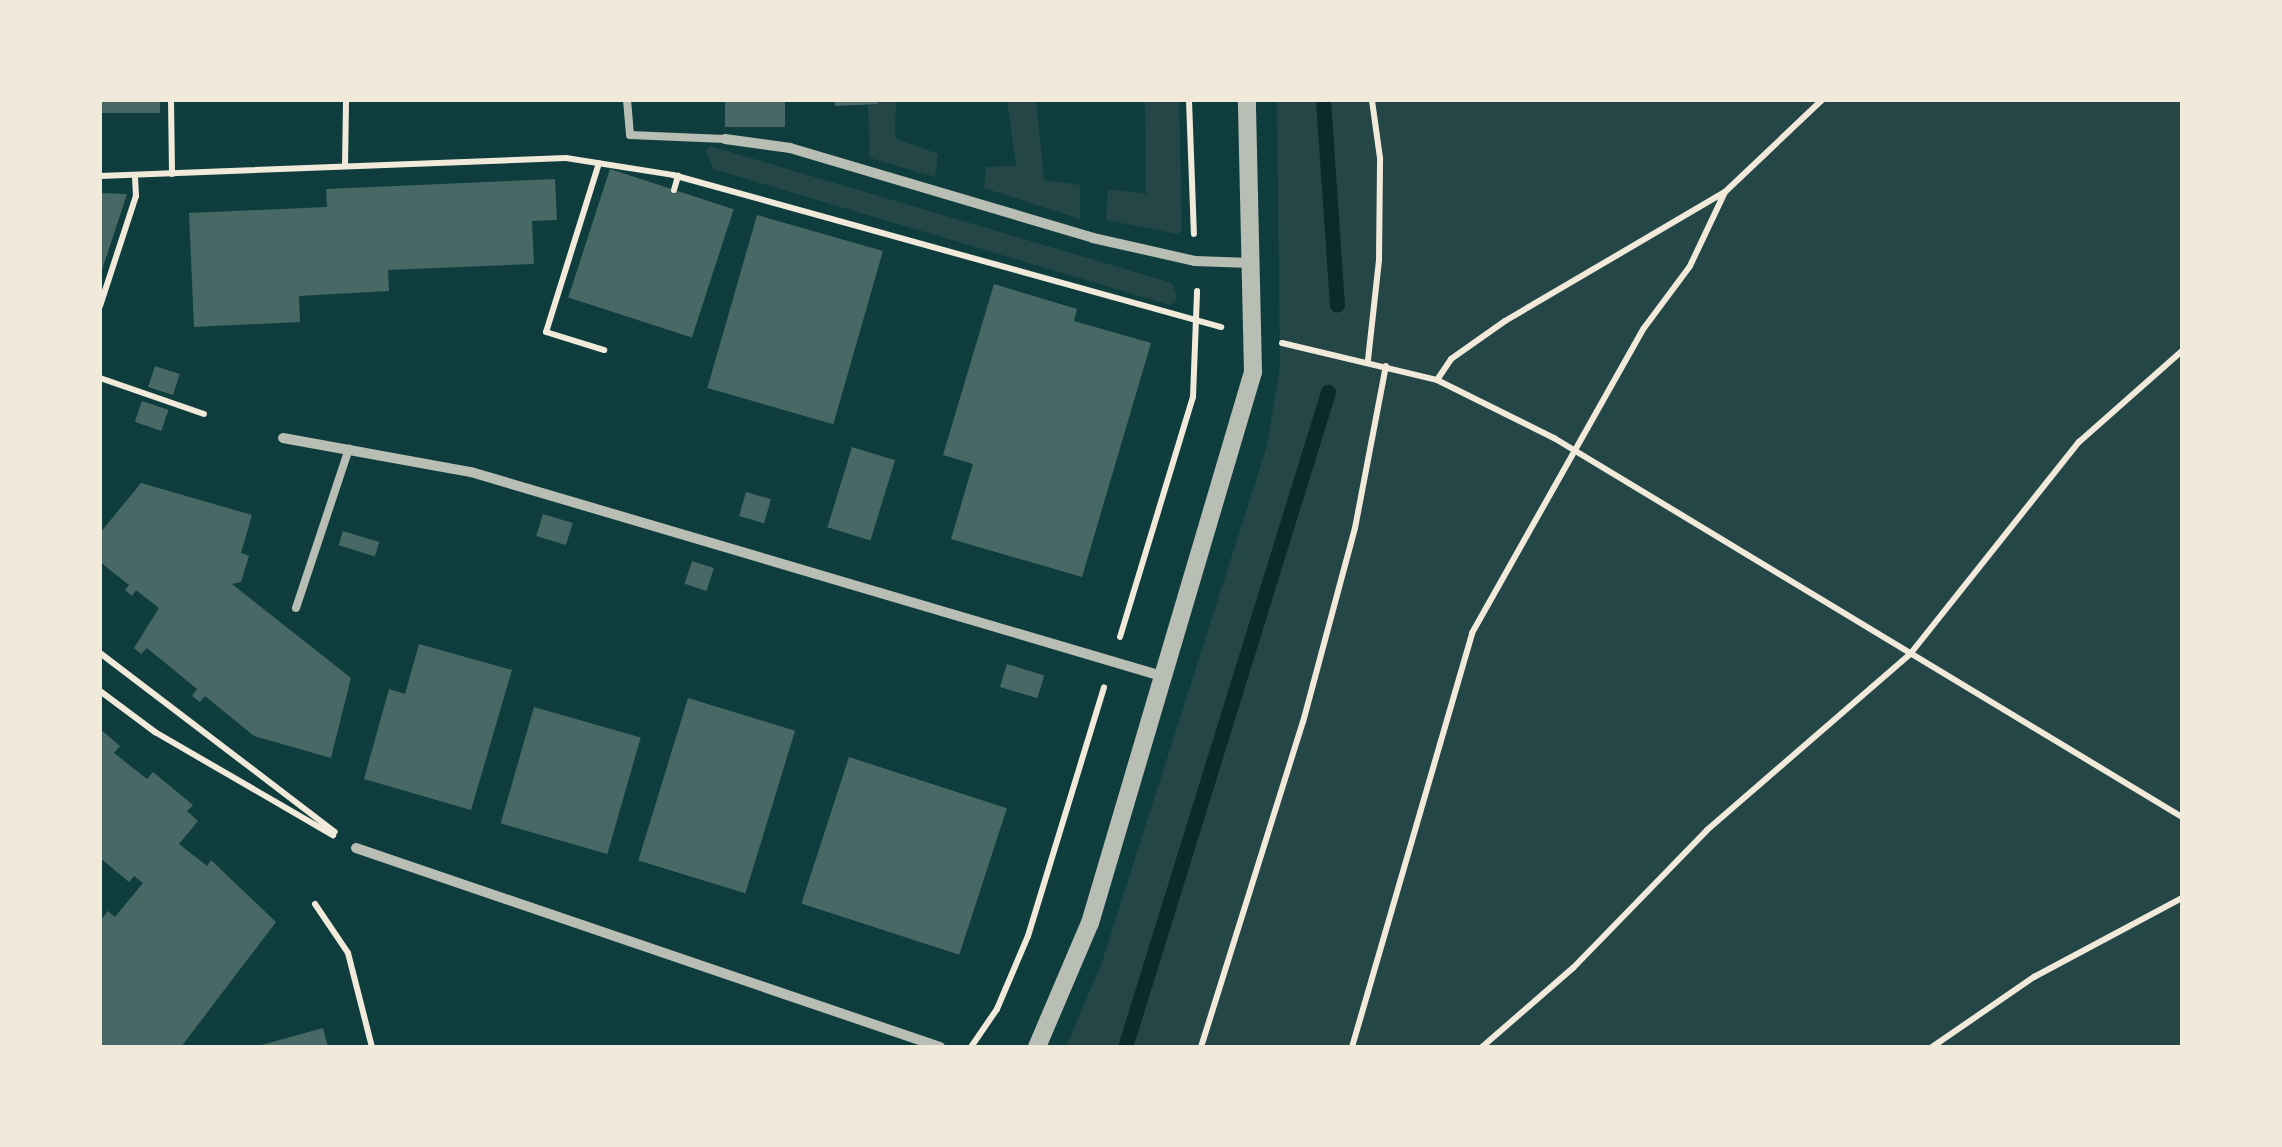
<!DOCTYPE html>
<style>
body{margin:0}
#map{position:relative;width:2282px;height:1147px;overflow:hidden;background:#0f3d3e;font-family:Poppins,sans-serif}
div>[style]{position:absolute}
.green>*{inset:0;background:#244646}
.stream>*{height:15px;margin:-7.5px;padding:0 7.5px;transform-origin:7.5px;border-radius:7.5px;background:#0a2a2b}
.building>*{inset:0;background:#486865;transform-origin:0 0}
.path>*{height:6px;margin:-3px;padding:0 3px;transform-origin:3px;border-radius:3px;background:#f1e9da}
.service>*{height:8px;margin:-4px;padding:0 4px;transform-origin:4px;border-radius:4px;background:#b8beb3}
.minor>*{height:10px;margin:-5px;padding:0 5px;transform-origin:5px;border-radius:5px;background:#b8beb3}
.tertiary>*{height:18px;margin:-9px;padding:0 9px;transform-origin:9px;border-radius:9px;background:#b8beb3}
span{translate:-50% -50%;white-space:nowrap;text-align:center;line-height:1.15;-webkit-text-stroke:10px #f1e9da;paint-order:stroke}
.frame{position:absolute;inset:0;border:102px solid #f1e9da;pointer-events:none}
</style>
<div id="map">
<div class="green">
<i style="clip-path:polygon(877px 100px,896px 100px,895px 138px,938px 154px,935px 177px,870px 158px,868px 104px)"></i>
<i style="clip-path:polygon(1007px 100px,1036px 100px,1044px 180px,1080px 185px,1080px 219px,984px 188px,986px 167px,1016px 166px)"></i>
<i style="clip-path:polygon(1145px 100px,1179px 100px,1182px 231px,1177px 234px,1106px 220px,1108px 189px,1146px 194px)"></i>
<i style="clip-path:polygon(1277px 100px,2182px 100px,2182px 1047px,1066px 1047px,1101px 965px,1267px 446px,1280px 367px)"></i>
<i style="clip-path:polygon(710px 146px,1172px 283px,1177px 298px,1170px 305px,713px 169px,706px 151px)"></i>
</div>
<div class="stream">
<i style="left:1323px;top:100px;width:205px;rotate:86.1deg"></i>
<i style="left:1125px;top:1047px;width:686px;rotate:-72.78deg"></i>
</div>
<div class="building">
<i style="left:100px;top:100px;width:60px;height:13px"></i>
<i style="left:725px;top:100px;width:60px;height:27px"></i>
<i style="clip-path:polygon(835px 100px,877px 100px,878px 104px,835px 106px)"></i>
<i style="left:610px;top:169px;width:130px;height:135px;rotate:18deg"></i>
<i style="clip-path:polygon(555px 179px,557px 220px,532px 221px,534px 264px,388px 270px,389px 291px,299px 296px,300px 322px,194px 327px,189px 213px,327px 207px,326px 189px)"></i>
<i style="clip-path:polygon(100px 193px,127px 194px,101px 273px,100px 273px)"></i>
<i style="left:757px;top:215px;width:131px;height:180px;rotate:16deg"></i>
<i style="clip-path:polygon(994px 284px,1077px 309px,1074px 321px,1151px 343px,1082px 577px,951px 539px,973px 464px,943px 455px)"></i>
<i style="left:155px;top:366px;width:26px;height:22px;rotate:18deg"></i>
<i style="left:142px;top:401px;width:28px;height:22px;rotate:19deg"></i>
<i style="left:852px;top:447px;width:45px;height:84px;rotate:17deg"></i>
<i style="clip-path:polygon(141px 483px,252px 515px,241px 553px,249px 556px,241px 582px,232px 584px,351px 678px,331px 758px,254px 736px,205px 696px,200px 702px,192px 696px,197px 689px,147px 648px,141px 654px,134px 648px,159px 608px,136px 590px,132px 596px,125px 590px,129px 585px,100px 562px,100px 533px)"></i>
<i style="left:746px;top:492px;width:26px;height:25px;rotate:16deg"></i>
<i style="left:543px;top:514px;width:31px;height:23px;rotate:17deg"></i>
<i style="left:343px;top:531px;width:38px;height:15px;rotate:17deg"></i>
<i style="left:692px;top:561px;width:23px;height:24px;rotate:18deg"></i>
<i style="clip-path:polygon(419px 644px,512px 670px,471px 810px,364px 779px,389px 689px,405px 694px)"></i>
<i style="left:1007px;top:664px;width:39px;height:24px;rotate:17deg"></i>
<i style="left:688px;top:698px;width:112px;height:170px;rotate:17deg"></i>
<i style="left:534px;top:707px;width:111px;height:121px;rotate:16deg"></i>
<i style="clip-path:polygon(100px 729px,120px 746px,114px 753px,147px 779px,153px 772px,193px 805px,187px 811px,198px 821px,179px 844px,207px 866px,211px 860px,276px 922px,181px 1047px,100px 1047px,100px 921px,108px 911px,115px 917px,143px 883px,134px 876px,129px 882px,100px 858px)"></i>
<i style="left:849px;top:757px;width:166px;height:154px;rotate:18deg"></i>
<i style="clip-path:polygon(323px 1028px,328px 1047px,259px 1047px,258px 1046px)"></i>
</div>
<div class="path">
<i style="left:171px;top:100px;width:74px;rotate:89.2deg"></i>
<i style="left:1189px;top:100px;width:134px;rotate:87.9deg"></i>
<i style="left:599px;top:163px;width:177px;rotate:107.4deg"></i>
<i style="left:546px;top:332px;width:61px;rotate:17.2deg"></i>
<i style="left:345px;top:166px;width:66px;rotate:-89.1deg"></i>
<i style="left:100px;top:176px;width:466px;rotate:-2.2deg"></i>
<i style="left:566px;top:158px;width:108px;rotate:9deg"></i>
<i style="left:673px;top:175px;width:569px;rotate:15.5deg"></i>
<i style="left:674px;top:190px;width:15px;rotate:-74deg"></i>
<i style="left:100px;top:306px;width:116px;rotate:-71.9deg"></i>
<i style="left:136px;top:196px;width:21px;rotate:-93deg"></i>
<i style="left:1282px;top:343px;width:159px;rotate:13.4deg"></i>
<i style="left:1437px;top:380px;width:131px;rotate:26.4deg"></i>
<i style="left:1554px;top:438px;width:734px;rotate:31.11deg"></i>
<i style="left:1368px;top:360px;width:101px;rotate:-83.7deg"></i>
<i style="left:1379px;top:260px;width:102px;rotate:-89.4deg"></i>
<i style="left:1380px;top:158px;width:59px;rotate:-97.9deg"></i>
<i style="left:100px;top:378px;width:110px;rotate:19.1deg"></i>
<i style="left:1437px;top:380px;width:25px;rotate:-56deg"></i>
<i style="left:1451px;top:359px;width:66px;rotate:-35.1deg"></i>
<i style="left:1505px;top:321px;width:255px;rotate:-30.4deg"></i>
<i style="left:1725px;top:192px;width:134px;rotate:-43.5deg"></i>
<i style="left:1120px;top:637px;width:251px;rotate:-73.1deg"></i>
<i style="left:1193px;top:397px;width:106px;rotate:-87.8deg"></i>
<i style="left:100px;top:653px;width:295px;rotate:37.3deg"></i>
<i style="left:100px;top:691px;width:69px;rotate:36.7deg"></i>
<i style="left:155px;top:732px;width:206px;rotate:30.1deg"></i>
<i style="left:315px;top:904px;width:59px;rotate:56deg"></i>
<i style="left:348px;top:953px;width:97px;rotate:75.7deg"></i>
<i style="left:971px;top:1047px;width:46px;rotate:-55.6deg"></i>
<i style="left:997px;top:1009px;width:79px;rotate:-67deg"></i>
<i style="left:1028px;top:936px;width:260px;rotate:-73deg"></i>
<i style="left:1201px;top:1047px;width:341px;rotate:-72.6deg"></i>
<i style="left:1303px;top:722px;width:201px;rotate:-75deg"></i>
<i style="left:1355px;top:528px;width:165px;rotate:-79.2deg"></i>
<i style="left:1352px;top:1047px;width:431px;rotate:-73.8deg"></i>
<i style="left:1472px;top:633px;width:350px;rotate:-60.6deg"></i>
<i style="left:1644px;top:328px;width:77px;rotate:-53.4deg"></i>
<i style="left:1690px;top:266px;width:82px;rotate:-64.7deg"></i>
<i style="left:1482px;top:1047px;width:121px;rotate:-41deg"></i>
<i style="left:1573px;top:968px;width:192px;rotate:-45.8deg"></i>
<i style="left:1707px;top:830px;width:270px;rotate:-40.9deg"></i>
<i style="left:1911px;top:653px;width:270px;rotate:-51.5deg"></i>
<i style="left:2079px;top:442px;width:137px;rotate:-41.5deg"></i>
<i style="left:1932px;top:1047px;width:124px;rotate:-34.5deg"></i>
<i style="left:2034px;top:977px;width:168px;rotate:-28.1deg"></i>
</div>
<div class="service">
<i style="left:627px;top:100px;width:35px;rotate:85deg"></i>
<i style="left:630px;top:135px;width:95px;rotate:2.4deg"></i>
<i style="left:296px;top:608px;width:168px;rotate:-71.6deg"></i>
</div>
<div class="minor">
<i style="left:725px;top:139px;width:66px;rotate:7.9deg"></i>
<i style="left:790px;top:148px;width:316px;rotate:16.5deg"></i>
<i style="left:1093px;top:238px;width:105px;rotate:12.7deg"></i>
<i style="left:1195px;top:261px;width:56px;rotate:2deg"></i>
<i style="left:283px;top:438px;width:191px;rotate:10.3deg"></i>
<i style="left:471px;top:472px;width:724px;rotate:16.46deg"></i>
<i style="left:356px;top:848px;width:617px;rotate:18.82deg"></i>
</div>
<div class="tertiary">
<i style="left:1037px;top:1047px;width:135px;rotate:-66.9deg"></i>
<i style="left:1090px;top:923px;width:575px;rotate:-73.52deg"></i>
<i style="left:1253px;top:372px;width:272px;rotate:-91.3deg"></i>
</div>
<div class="frame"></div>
</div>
